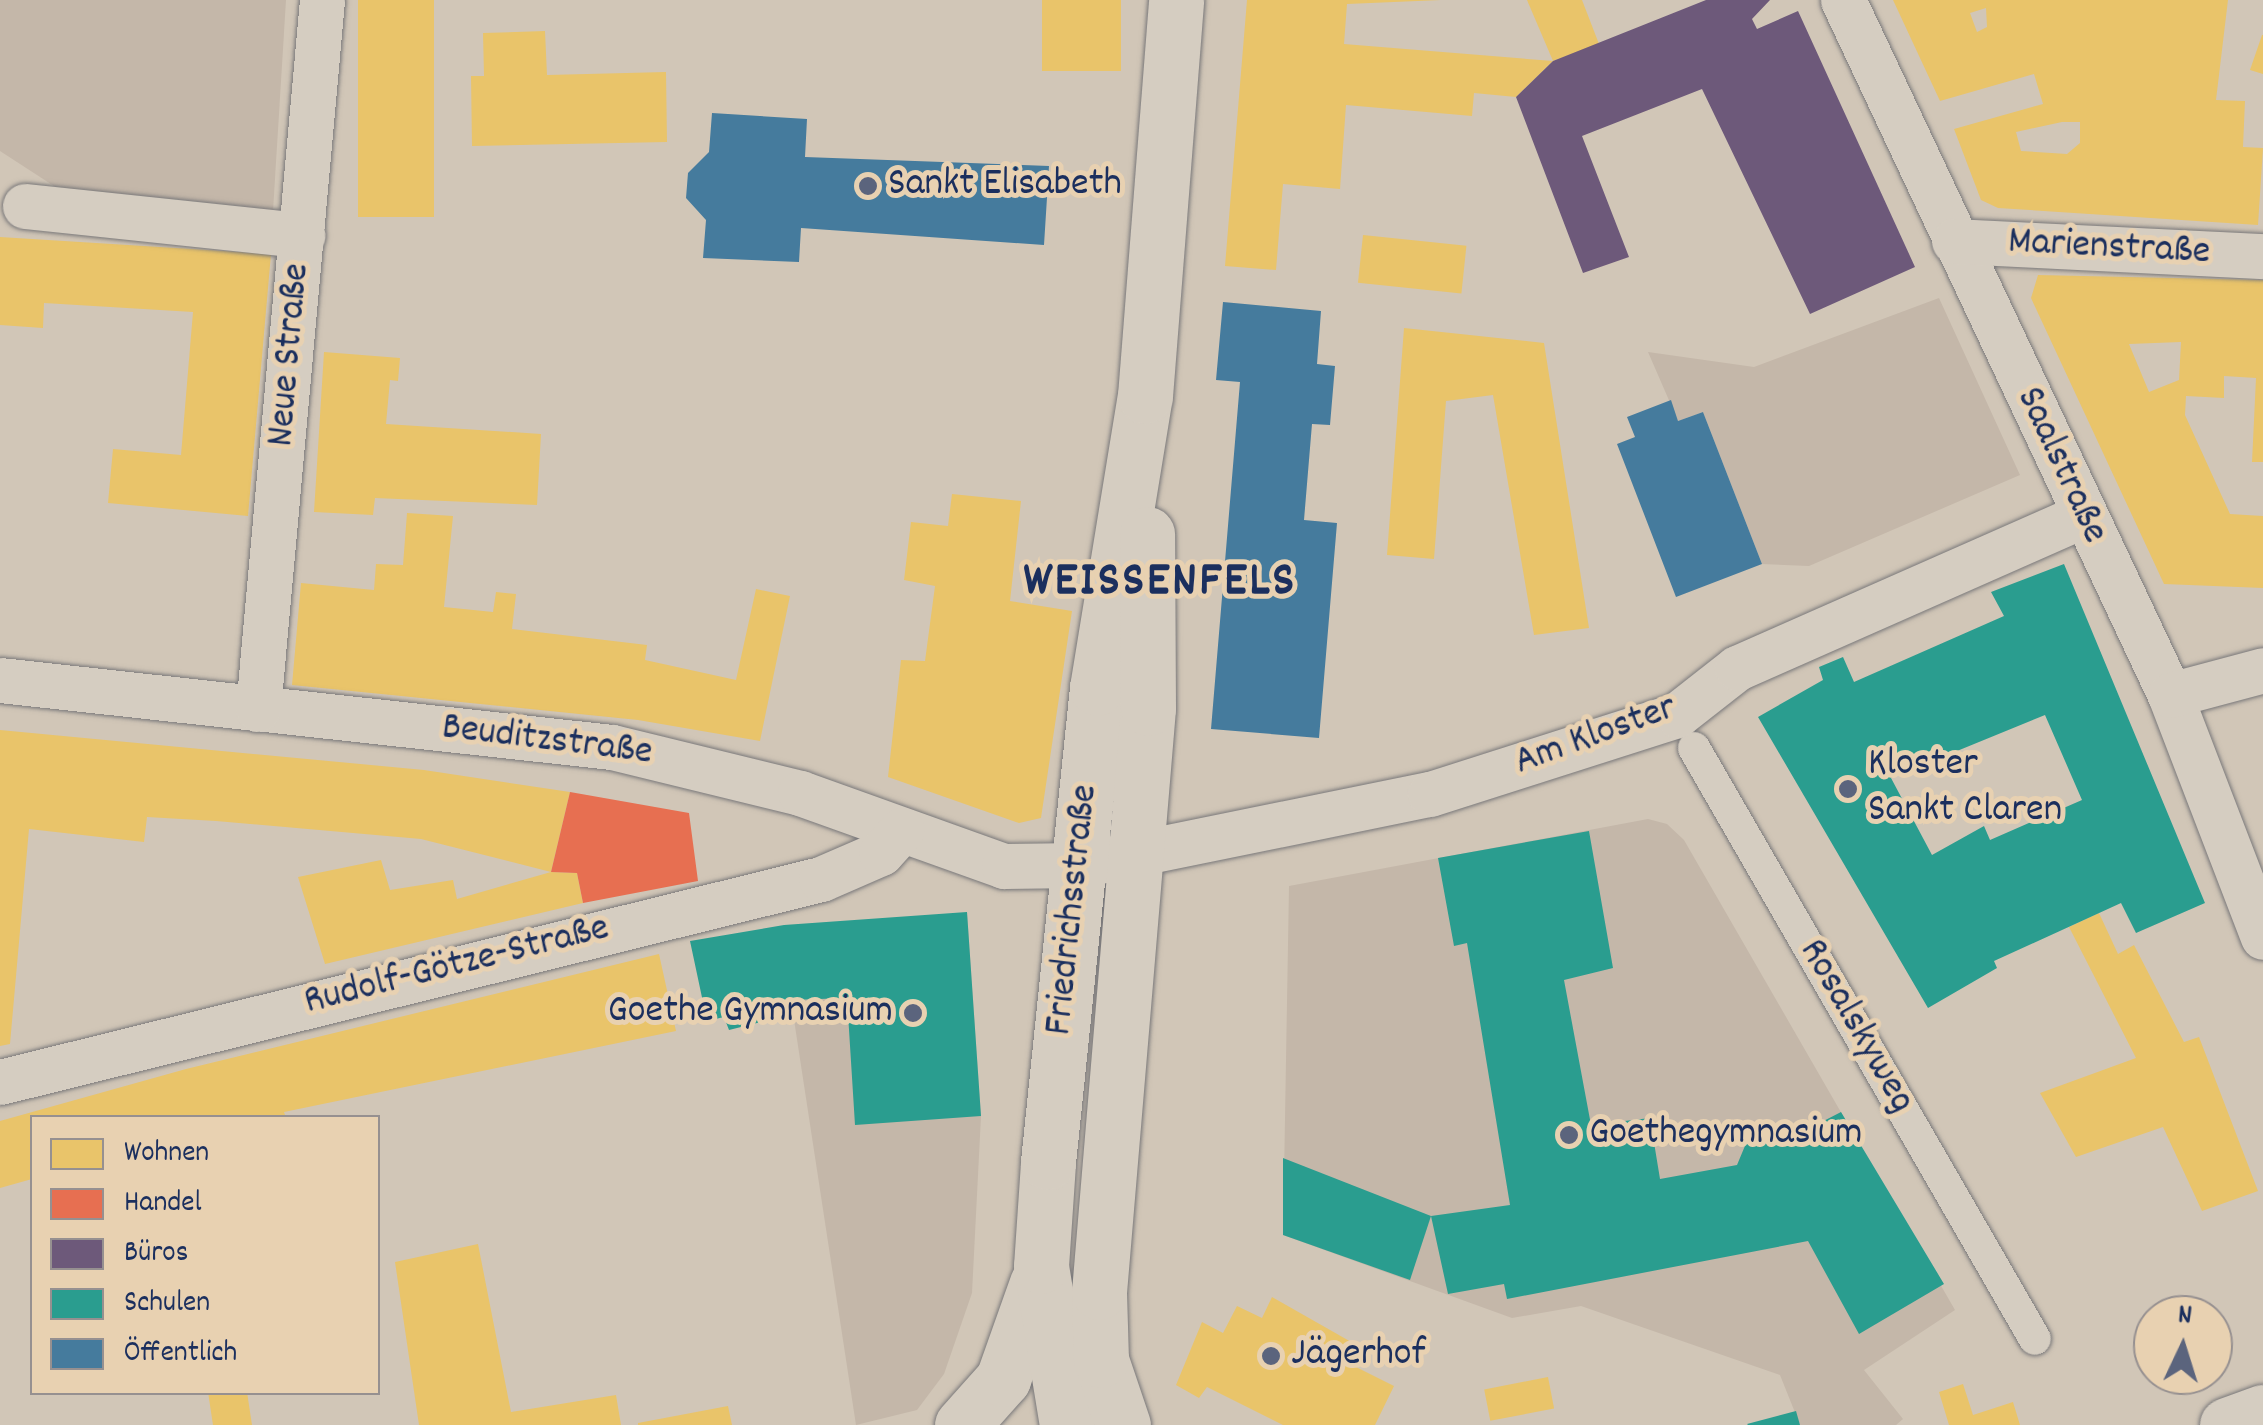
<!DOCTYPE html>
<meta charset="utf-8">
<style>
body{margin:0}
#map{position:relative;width:2263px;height:1425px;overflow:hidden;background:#d1c6b7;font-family:Dekko,sans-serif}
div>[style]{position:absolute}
.built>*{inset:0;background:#c4b7a9}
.homes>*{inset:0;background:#e9c46a;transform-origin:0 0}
.shops>*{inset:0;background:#e76f51}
.offices>*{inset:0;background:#6d597a}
.schools>*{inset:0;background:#2a9d8f}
.public>*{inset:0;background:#457b9d}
.roads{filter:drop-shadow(0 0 2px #79787a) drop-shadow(0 0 2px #79787a)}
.pedestrian>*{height:32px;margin:-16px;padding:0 16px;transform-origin:16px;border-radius:16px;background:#d5cdc1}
.minor>*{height:45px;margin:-22.5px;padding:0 22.5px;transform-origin:22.5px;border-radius:22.5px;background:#d5cdc1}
.secondary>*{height:55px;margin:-27.5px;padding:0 27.5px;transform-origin:27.5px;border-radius:27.5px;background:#d5cdc1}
.dots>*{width:28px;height:28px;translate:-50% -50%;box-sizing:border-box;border:5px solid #e8d1b1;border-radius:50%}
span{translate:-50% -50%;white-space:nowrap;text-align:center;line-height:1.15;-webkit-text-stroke:10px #e8d1b1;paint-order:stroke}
.poi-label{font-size:40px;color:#1b2f5e}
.left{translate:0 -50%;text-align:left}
.right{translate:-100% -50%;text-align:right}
.street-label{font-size:40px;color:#1b2f5e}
.district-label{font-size:50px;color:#1b2f5e;font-weight:700;letter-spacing:2.5px}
.legend{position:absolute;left:30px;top:1115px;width:350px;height:280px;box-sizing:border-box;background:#e8d1b1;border:2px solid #969090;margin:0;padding:12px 18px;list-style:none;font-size:30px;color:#1b2f5e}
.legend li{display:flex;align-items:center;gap:20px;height:50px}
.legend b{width:50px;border:2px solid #969090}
.north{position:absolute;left:2133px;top:1295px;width:100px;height:100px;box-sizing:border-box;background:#e8d1b1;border:2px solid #969090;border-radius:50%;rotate:4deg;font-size:28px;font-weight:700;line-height:40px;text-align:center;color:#1b2f5e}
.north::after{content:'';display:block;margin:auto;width:35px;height:45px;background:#5b647d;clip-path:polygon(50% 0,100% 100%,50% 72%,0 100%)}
</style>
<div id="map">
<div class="built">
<i style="clip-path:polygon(0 0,286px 0,273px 211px,57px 188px,0 151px)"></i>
<i style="clip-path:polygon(1939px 298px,2020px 475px,1809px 566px,1762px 564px,1703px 412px,1678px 421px,1648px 352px,1754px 367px)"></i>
<i style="clip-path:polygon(1648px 819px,1667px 824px,1684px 840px,1955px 1310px,1864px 1370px,1903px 1419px,1896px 1425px,1800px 1425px,1780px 1375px,1581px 1306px,1512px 1318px,1283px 1235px,1289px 886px)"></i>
<i style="clip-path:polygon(967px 912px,981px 1116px,972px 1293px,944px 1374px,917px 1410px,856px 1425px,791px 1000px)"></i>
</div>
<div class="homes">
<i style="left:358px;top:0;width:76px;height:217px"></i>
<i style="left:1042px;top:0;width:79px;height:71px"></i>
<i style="clip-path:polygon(1247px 0,1441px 0,1347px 4px,1344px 44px,1553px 61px,1516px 97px,1474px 93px,1472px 116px,1346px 105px,1340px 189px,1283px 184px,1276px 270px,1225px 266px)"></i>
<i style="clip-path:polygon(1527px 0,1582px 0,1599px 44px,1553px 61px)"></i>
<i style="clip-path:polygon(evenodd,1893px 0,2228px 0,2216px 100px,2245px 101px,2243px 147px,2263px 148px,2258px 225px,1998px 208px,1981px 200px,1954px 129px,2043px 104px,2034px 74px,1940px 101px,1893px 0,1986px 8px,1987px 27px,1977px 32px,1970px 13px,1986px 8px,1893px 0,2062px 122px,2080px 122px,2080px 143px,2067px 154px,2021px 151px,2016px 132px,2062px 122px)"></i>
<i style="clip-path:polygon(545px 31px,547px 75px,666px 72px,667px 142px,472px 146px,471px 76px,484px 76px,483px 33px)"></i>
<i style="clip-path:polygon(2262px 35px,2263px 35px,2263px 74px,2250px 70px)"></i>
<i style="left:1363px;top:235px;width:104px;height:48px;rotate:6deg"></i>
<i style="clip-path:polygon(0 237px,271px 254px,248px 516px,108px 503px,113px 449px,181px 455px,193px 312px,44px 303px,43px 328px,0 325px)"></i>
<i style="clip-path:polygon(evenodd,2038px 275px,2263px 280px,2263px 462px,2252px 462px,2256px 378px,2224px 376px,2224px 398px,2186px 396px,2185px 415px,2230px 514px,2263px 516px,2263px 588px,2164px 584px,2031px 298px,2038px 275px,2181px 342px,2179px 380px,2149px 392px,2129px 344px,2181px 342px)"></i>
<i style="clip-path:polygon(1404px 328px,1544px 343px,1589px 628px,1534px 635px,1493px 395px,1446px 401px,1434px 559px,1387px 555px)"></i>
<i style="clip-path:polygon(324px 352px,400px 358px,398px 381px,390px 380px,386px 424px,541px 434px,537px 505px,375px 498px,373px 515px,314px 512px)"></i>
<i style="clip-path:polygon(952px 494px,1021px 501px,1010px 601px,1072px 611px,1041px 818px,1019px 823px,888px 777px,901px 660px,925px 661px,935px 586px,904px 580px,911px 522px,948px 526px)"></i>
<i style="clip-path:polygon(407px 513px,453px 516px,444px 607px,493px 612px,496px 592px,516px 594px,512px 629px,647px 645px,645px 660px,736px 680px,756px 589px,790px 596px,760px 741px,638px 720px,292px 685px,301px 583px,374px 590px,376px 564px,403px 565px)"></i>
<i style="clip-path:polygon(0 730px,424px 770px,570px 792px,551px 872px,421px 839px,216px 821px,147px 817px,144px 842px,29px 829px,10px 1044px,0 1046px)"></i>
<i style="clip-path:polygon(381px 860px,390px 890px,453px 880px,457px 899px,551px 872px,577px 873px,583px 903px,325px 964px,298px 877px)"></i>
<i style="clip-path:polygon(2099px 913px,2118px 954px,2134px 945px,2184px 1042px,2199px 1037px,2258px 1191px,2202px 1211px,2163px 1127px,2076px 1157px,2040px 1093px,2136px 1058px,2069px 927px)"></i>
<i style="clip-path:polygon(659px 954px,676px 1031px,284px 1112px,286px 1118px,32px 1118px,32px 1179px,0 1188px,0 1121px,186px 1069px)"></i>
<i style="clip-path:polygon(478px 1244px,511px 1412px,616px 1395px,621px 1425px,419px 1425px,395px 1262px)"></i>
<i style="clip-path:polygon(1272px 1297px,1360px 1347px,1352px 1365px,1394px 1386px,1375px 1425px,1283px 1425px,1207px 1387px,1199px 1398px,1176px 1385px,1202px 1322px,1223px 1333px,1237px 1306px,1262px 1318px)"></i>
<i style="left:1548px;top:1377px;width:32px;height:65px;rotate:79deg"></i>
<i style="clip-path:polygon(1963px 1384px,1973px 1415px,2013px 1402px,2020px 1425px,1949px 1425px,1939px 1392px)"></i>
<i style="clip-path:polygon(208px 1392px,247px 1392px,252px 1425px,213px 1425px)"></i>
<i style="clip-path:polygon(728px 1406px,732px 1425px,638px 1425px,638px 1423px)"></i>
</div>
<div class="shops">
<i style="clip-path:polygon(570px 792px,689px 813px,698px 881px,583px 903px,577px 873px,551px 872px)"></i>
</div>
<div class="offices">
<i style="clip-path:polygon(1706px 0,1770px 0,1752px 19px,1757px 29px,1798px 11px,1915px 267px,1810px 314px,1702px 89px,1582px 136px,1629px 257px,1583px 273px,1516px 97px,1553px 61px)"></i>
</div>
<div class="schools">
<i style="clip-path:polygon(evenodd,2064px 564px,2205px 903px,2136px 933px,2121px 903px,1994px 961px,1997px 968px,1928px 1008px,1758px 717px,1823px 680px,1819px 667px,1843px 657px,1854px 682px,2004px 616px,1991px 592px,2064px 564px,2045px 715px,2082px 800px,1990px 840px,1984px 826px,1932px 855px,1891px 778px,2045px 715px)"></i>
<i style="clip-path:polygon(1589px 831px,1613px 968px,1564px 980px,1591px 1125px,1650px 1118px,1660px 1179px,1737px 1165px,1747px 1141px,1783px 1142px,1841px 1112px,1944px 1284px,1859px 1334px,1808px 1241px,1507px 1299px,1504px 1284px,1448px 1294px,1431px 1216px,1510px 1205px,1467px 943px,1454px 946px,1438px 858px)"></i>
<i style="clip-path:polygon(967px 912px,981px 1116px,855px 1125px,847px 998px,791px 1000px,793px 1014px,729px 1030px,724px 1017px,707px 1021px,690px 941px,784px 925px)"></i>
<i style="clip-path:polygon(1283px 1158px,1431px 1216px,1410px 1280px,1283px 1235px)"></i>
<i style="clip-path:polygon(1796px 1411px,1800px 1425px,1748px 1425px,1747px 1424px)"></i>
</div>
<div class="public">
<i style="clip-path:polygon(712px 113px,807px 119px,805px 157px,1049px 166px,1044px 245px,801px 228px,799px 262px,703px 258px,706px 220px,686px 198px,688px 173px,709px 152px)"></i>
<i style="clip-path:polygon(1223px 302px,1321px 311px,1317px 364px,1335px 366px,1330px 425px,1312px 424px,1304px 520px,1337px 523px,1319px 738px,1211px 729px,1240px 382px,1216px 380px)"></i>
<i style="clip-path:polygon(1671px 400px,1678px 421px,1703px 412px,1762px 564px,1676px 597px,1617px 444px,1635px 437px,1627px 417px)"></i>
</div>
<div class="roads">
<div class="pedestrian">
<i style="left:1694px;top:748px;width:682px;rotate:60.02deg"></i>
</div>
<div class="minor">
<i style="left:1843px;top:0;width:768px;rotate:64.8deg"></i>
<i style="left:2170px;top:695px;width:259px;rotate:69deg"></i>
<i style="left:25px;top:206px;width:279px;rotate:6deg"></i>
<i style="left:1954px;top:241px;width:309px;rotate:2.8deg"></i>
<i style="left:0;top:680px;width:616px;rotate:6.25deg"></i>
<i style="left:612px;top:747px;width:194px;rotate:13.7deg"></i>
<i style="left:800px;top:793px;width:217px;rotate:19.7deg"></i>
<i style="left:1004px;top:866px;width:76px;rotate:-0.8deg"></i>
<i style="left:1080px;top:865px;width:357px;rotate:-11.5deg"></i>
<i style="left:1430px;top:794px;width:259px;rotate:-17.7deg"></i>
<i style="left:1677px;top:715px;width:76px;rotate:-38.1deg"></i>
<i style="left:1737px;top:668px;width:377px;rotate:-23.8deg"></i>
<i style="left:2170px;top:695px;width:96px;rotate:-15deg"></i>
<i style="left:258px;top:709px;width:712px;rotate:-84.84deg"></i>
<i style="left:0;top:1082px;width:846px;rotate:-13.89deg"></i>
<i style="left:821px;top:879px;width:65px;rotate:-23.4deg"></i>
<i style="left:881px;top:853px;width:31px;rotate:-48deg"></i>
</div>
<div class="secondary">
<i style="left:962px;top:1425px;width:62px;rotate:-48.3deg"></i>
<i style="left:1003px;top:1379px;width:102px;rotate:-70.5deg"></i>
<i style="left:1067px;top:1425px;width:161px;rotate:-99.3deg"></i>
<i style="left:1041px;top:1266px;width:104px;rotate:-86.1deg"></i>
<i style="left:1048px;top:1162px;width:477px;rotate:-84.1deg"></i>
<i style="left:1097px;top:688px;width:296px;rotate:-80.7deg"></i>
<i style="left:1145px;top:396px;width:397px;rotate:-85.5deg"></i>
<i style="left:1123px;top:1425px;width:69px;rotate:-108.7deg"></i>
<i style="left:1101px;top:1360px;width:68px;rotate:-91.7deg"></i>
<i style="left:1099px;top:1292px;width:586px;rotate:-85.2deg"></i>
<i style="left:1148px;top:708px;width:174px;rotate:-90.3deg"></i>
<i style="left:2227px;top:1425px;width:38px;rotate:-20deg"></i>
</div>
</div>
<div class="dots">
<i style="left:868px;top:186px;background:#5b647d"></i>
<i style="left:1848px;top:789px;background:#5b647d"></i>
<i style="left:913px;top:1013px;background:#5b647d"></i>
<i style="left:1569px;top:1135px;background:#5b647d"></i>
<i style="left:1271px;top:1356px;background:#5b647d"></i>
</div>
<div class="poi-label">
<span class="left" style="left:888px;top:186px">Sankt Elisabeth</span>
<span class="left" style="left:1868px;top:789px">Kloster<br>Sankt Claren</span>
<span class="right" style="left:893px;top:1013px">Goethe Gymnasium</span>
<span class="left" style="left:1589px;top:1135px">Goethegymnasium</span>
<span class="left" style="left:1291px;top:1356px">Jägerhof</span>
</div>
<div class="street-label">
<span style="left:2109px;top:249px;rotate:3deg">Marienstraße</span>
<span style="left:291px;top:355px;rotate:-85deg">Neue Straße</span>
<span style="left:2060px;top:466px;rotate:65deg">Saalstraße</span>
<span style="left:1596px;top:737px;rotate:-20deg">Am Kloster</span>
<span style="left:547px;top:742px;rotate:7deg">Beuditzstraße</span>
<span style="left:1074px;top:910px;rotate:-84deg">Friedrichsstraße</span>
<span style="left:457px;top:967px;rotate:-14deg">Rudolf-Götze-Straße</span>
<span style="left:1855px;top:1027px;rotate:60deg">Rosalskyweg</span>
</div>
<div class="district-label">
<span style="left:1160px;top:584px">WEISSENFELS</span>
</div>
<ul class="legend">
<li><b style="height:28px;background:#e9c46a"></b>Wohnen</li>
<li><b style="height:28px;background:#e76f51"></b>Handel</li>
<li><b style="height:28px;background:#6d597a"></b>Büros</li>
<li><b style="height:28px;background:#2a9d8f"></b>Schulen</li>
<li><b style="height:28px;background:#457b9d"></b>Öffentlich</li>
</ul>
<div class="north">N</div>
</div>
